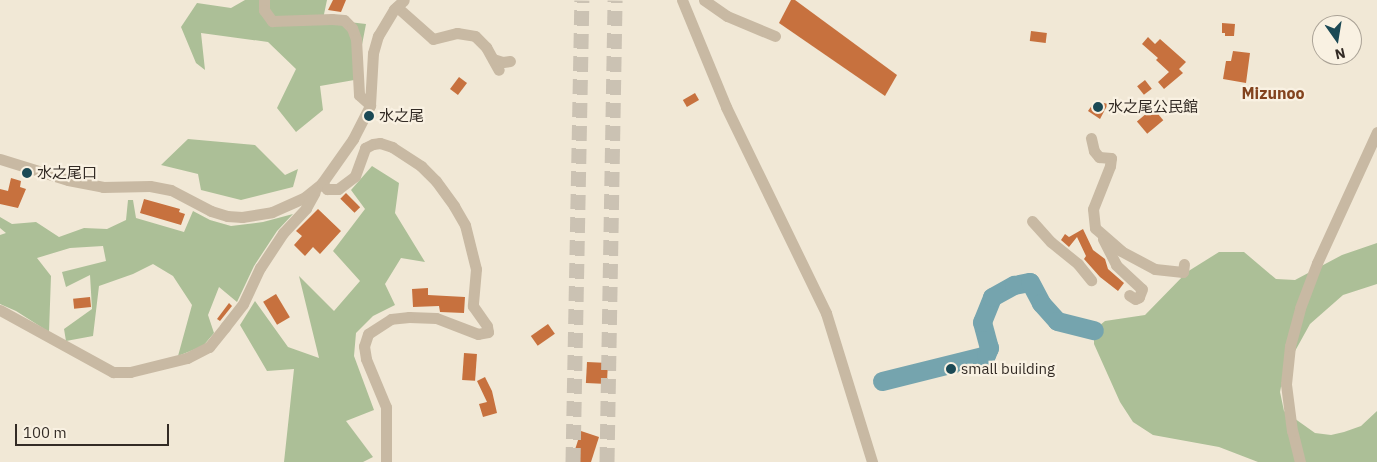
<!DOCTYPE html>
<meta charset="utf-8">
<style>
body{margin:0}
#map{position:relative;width:1377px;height:462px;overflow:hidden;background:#f1e8d6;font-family:"IBM Plex Sans","Noto Sans JP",sans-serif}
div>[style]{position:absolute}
.green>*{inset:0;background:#acbf97}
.river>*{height:19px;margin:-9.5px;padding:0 9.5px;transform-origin:9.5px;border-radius:9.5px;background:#75a4ae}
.building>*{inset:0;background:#c7713e;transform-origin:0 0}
.highway-tunnel>*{height:15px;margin-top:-7.5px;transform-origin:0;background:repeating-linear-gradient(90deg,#cbc2b3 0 15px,transparent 0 23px)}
.minor>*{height:11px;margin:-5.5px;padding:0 5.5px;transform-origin:5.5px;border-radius:5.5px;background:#c8b9a3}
.dots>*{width:14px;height:14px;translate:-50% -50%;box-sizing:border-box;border:2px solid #f9f1e2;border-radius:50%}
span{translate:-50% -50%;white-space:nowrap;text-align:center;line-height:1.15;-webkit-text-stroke:4.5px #f9f1e2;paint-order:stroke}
.poi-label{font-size:15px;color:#332b25}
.left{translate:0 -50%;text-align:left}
.neighbourhood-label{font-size:16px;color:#83431e;font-weight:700}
.north{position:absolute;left:1312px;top:15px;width:50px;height:50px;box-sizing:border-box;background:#f9f1e2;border:1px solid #aaa296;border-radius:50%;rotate:167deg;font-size:14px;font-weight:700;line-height:20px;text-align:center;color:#332b25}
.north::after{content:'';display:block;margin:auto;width:18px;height:22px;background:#1b4955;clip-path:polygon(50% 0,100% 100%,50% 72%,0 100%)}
.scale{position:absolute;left:15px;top:424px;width:154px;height:22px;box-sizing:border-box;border:2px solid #332b25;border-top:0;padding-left:6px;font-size:15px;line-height:18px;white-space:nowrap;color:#332b25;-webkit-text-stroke:4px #f9f1e2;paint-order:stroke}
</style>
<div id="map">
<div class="green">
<i style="clip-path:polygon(245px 0,327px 0,323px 19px,366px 24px,361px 50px,360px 79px,320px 86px,323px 110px,296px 132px,277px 108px,296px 69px,268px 42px,201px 33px,205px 70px,196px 63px,181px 27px,197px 3px,231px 8px)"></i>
<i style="clip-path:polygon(188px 139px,255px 145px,285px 175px,298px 169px,293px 187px,241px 200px,201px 190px,198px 174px,161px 165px)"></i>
<i style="clip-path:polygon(372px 166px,399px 183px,395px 213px,425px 262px,401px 258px,385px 284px,395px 305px,373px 316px,356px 333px,354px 356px,374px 410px,346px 421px,373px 457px,363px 462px,284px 462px,294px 369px,267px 371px,240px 325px,255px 301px,288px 347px,319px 358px,299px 276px,334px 311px,360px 281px,333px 251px,365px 209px,351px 190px)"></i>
<i style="clip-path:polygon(128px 200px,133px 200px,136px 218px,184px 232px,193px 211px,210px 220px,231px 226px,263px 222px,293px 214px,277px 231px,254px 266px,237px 302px,219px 287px,208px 315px,214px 333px,203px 346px,178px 356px,192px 305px,173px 276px,153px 264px,133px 274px,99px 286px,93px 336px,66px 341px,64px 329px,92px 309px,90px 275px,66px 287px,62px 272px,106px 261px,103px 246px,70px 248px,37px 258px,51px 276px,49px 332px,16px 311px,0 304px,0 235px,6px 233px,0 228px,0 217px,12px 224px,36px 222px,59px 237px,84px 228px,107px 229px,126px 220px)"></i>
<i style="clip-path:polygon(1377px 243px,1377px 284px,1343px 295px,1310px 324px,1284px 371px,1280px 392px,1284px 411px,1315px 433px,1331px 435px,1344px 432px,1361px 426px,1377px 411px,1377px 462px,1258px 462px,1219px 447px,1153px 435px,1133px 422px,1120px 402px,1094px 344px,1094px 330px,1105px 321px,1145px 315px,1187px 272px,1219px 252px,1244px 252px,1276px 279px,1295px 280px,1342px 255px)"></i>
</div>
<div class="river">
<i style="left:882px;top:381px;width:107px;rotate:-14deg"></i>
<i style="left:986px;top:355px;width:8px;rotate:-67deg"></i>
<i style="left:989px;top:348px;width:27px;rotate:-105deg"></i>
<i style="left:982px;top:322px;width:27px;rotate:-68deg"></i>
<i style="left:992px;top:297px;width:25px;rotate:-29deg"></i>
<i style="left:1014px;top:285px;width:16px;rotate:-11deg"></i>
<i style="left:1030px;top:282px;width:24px;rotate:62deg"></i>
<i style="left:1041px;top:303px;width:24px;rotate:48deg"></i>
<i style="left:1057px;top:321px;width:38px;rotate:14deg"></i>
</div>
<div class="building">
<i style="clip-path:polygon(333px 0,346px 0,341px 12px,328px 10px)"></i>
<i style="clip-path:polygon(791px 0,795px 0,897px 75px,885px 96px,779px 23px)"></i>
<i style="clip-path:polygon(1222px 23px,1235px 24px,1234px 36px,1225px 36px,1225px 33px,1222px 33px)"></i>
<i style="left:1031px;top:31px;width:16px;height:10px;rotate:7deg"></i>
<i style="clip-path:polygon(1148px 37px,1155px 44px,1160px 39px,1186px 62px,1179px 69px,1183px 73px,1164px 89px,1158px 82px,1169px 72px,1156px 60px,1158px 58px,1142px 44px)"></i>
<i style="clip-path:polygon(1233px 51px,1250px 53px,1246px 83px,1223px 79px,1226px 61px,1231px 61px)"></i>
<i style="left:459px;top:77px;width:10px;height:15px;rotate:37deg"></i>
<i style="left:1145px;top:80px;width:11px;height:10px;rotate:52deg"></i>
<i style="left:695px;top:93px;width:8px;height:14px;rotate:60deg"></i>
<i style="clip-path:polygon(1095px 101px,1108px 104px,1100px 119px,1088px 111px)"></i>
<i style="left:1153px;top:108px;width:16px;height:21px;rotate:50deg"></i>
<i style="clip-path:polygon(11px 178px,21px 181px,20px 187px,26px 189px,18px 208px,0 204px,0 189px,8px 191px)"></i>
<i style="left:346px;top:193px;width:20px;height:8px;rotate:45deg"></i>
<i style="clip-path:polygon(144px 199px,180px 209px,179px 212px,185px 214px,181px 225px,140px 213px)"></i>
<i style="clip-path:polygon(318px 209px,341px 231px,320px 254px,313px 247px,305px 256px,294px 245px,302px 236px,296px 231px)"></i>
<i style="clip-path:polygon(1083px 229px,1093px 250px,1105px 259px,1108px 269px,1124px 283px,1118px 291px,1100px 277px,1084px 259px,1086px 256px,1077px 237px,1069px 247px,1061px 240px,1065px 234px,1069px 237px)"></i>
<i style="clip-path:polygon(428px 288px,428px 295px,465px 297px,464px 313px,440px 312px,439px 306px,413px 307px,412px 289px)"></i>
<i style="left:276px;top:294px;width:27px;height:15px;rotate:59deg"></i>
<i style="left:90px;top:297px;width:10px;height:17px;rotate:84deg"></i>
<i style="clip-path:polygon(229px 303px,232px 306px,220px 321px,217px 319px)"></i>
<i style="left:548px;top:324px;width:12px;height:21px;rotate:55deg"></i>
<i style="left:464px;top:353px;width:13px;height:27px;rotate:4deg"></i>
<i style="left:587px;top:362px;width:21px;height:21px;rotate:3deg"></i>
<i style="clip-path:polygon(485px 377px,492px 391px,497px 413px,483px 417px,479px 404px,487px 402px,477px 381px)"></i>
<i style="clip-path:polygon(581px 431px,599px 437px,591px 462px,571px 462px)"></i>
</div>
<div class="highway-tunnel">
<i style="left:573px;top:462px;width:462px;rotate:-88.9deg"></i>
<i style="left:607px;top:462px;width:462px;rotate:-89deg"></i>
</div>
<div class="minor">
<i style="left:264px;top:0;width:10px;rotate:90deg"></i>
<i style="left:264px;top:10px;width:14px;rotate:54deg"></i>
<i style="left:272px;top:21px;width:60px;rotate:-1.9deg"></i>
<i style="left:332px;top:19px;width:12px;rotate:5deg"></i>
<i style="left:344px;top:20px;width:11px;rotate:45deg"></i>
<i style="left:352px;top:28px;width:12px;rotate:70deg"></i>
<i style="left:356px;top:39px;width:56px;rotate:86.9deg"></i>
<i style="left:359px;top:95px;width:15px;rotate:42deg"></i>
<i style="left:682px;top:0;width:116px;rotate:67.6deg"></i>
<i style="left:726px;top:107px;width:229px;rotate:64.1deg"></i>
<i style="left:826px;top:313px;width:156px;rotate:72.8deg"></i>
<i style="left:704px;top:0;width:28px;rotate:35deg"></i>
<i style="left:727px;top:16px;width:52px;rotate:22.6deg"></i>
<i style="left:397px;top:7px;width:48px;rotate:41.6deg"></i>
<i style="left:433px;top:39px;width:25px;rotate:-14deg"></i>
<i style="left:457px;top:33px;width:18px;rotate:9deg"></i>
<i style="left:475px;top:36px;width:16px;rotate:45deg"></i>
<i style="left:486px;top:47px;width:26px;rotate:61deg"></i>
<i style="left:493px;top:59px;width:10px;rotate:17deg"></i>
<i style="left:503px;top:62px;width:7px;rotate:-8deg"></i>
<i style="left:1091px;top:138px;width:13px;rotate:77deg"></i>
<i style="left:1094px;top:151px;width:8px;rotate:50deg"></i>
<i style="left:1099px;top:157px;width:12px;rotate:5deg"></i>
<i style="left:1111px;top:158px;width:8px;rotate:97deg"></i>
<i style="left:1110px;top:166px;width:46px;rotate:111.6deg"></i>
<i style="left:1093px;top:209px;width:19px;rotate:84deg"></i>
<i style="left:1095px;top:228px;width:35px;rotate:41deg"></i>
<i style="left:1121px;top:251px;width:38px;rotate:28deg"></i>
<i style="left:1155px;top:269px;width:28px;rotate:6deg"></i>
<i style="left:1183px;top:272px;width:8px;rotate:-83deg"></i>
<i style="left:0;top:159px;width:71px;rotate:17.2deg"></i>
<i style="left:68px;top:180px;width:36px;rotate:11deg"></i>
<i style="left:103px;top:187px;width:47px;rotate:-1.2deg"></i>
<i style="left:150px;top:186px;width:21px;rotate:11deg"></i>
<i style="left:171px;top:190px;width:45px;rotate:27.7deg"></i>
<i style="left:211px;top:211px;width:17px;rotate:17deg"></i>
<i style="left:227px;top:216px;width:15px;rotate:4deg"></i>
<i style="left:242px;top:217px;width:30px;rotate:-9deg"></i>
<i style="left:272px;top:212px;width:36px;rotate:-24deg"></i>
<i style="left:305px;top:197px;width:22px;rotate:-39deg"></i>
<i style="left:322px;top:183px;width:54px;rotate:-54.8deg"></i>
<i style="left:353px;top:139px;width:38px;rotate:-63deg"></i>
<i style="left:370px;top:105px;width:52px;rotate:-86.7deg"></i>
<i style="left:373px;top:53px;width:18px;rotate:-74deg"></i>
<i style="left:378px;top:36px;width:31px;rotate:-59deg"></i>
<i style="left:394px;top:9px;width:13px;rotate:-42deg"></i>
<i style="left:322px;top:183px;width:8px;rotate:50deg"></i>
<i style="left:327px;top:189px;width:11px"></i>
<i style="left:338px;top:189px;width:21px;rotate:-37deg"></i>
<i style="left:355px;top:176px;width:30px;rotate:-70deg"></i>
<i style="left:365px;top:148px;width:9px;rotate:-27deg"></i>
<i style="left:373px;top:144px;width:7px;rotate:-8deg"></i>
<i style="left:380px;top:143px;width:13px;rotate:18deg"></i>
<i style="left:392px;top:147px;width:35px;rotate:33deg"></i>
<i style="left:421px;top:166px;width:21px;rotate:45deg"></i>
<i style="left:436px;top:181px;width:31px;rotate:54deg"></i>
<i style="left:454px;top:206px;width:22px;rotate:60deg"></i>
<i style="left:465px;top:225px;width:45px;rotate:76deg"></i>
<i style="left:476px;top:269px;width:37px;rotate:95deg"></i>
<i style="left:473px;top:306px;width:24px;rotate:55deg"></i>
<i style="left:487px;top:326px;width:6px;rotate:81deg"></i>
<i style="left:488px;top:332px;width:10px;rotate:169deg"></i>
<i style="left:478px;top:334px;width:45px;rotate:-159.1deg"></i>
<i style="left:436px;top:318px;width:27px;rotate:-178deg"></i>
<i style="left:409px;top:317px;width:18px;rotate:174deg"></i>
<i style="left:391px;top:319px;width:27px;rotate:147deg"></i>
<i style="left:368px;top:334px;width:13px;rotate:108deg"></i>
<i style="left:364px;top:346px;width:13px;rotate:81deg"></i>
<i style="left:366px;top:359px;width:52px;rotate:67.4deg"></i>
<i style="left:386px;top:407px;width:55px;rotate:90deg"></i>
<i style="left:1032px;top:221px;width:28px;rotate:48deg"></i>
<i style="left:1051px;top:242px;width:35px;rotate:39deg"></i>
<i style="left:1078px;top:264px;width:21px;rotate:51deg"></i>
<i style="left:1103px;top:239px;width:29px;rotate:63deg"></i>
<i style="left:1116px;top:265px;width:35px;rotate:43deg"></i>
<i style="left:1142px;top:289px;width:9px;rotate:111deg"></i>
<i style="left:1139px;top:297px;width:4px;rotate:153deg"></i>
<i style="left:1135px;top:299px;width:7px;rotate:-146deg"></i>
<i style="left:0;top:310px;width:129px;rotate:28.8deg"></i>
<i style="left:113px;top:372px;width:17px"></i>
<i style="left:130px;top:372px;width:59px;rotate:-13.8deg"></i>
<i style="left:187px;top:358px;width:25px;rotate:-27deg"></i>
<i style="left:209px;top:347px;width:26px;rotate:-51deg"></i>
<i style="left:225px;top:327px;width:29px;rotate:-52deg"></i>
<i style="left:243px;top:304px;width:40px;rotate:-65deg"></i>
<i style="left:260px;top:268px;width:42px;rotate:-56.7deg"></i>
<i style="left:283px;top:233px;width:34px;rotate:-47deg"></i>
<i style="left:306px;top:208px;width:18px;rotate:-61deg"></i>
<i style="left:1300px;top:462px;width:32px;rotate:-104deg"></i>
<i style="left:1292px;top:431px;width:47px;rotate:-97.3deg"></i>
<i style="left:1286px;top:384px;width:38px;rotate:-84deg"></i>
<i style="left:1290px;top:346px;width:39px;rotate:-75deg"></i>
<i style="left:1300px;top:308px;width:48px;rotate:-69.3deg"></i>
<i style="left:1317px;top:263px;width:144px;rotate:-65.4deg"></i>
</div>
<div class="dots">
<i style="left:1098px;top:107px;background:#1b4955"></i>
<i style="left:369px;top:116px;background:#1b4955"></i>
<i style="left:27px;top:173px;background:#1b4955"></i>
<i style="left:951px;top:369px;background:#1b4955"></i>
</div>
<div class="poi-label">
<span class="left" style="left:1108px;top:107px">水之尾公民館</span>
<span class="left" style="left:379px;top:116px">水之尾</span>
<span class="left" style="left:37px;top:173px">水之尾口</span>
<span class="left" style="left:961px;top:369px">small building</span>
</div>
<div class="neighbourhood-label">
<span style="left:1273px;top:93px">Mizunoo</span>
</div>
<div class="north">N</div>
<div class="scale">100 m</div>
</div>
